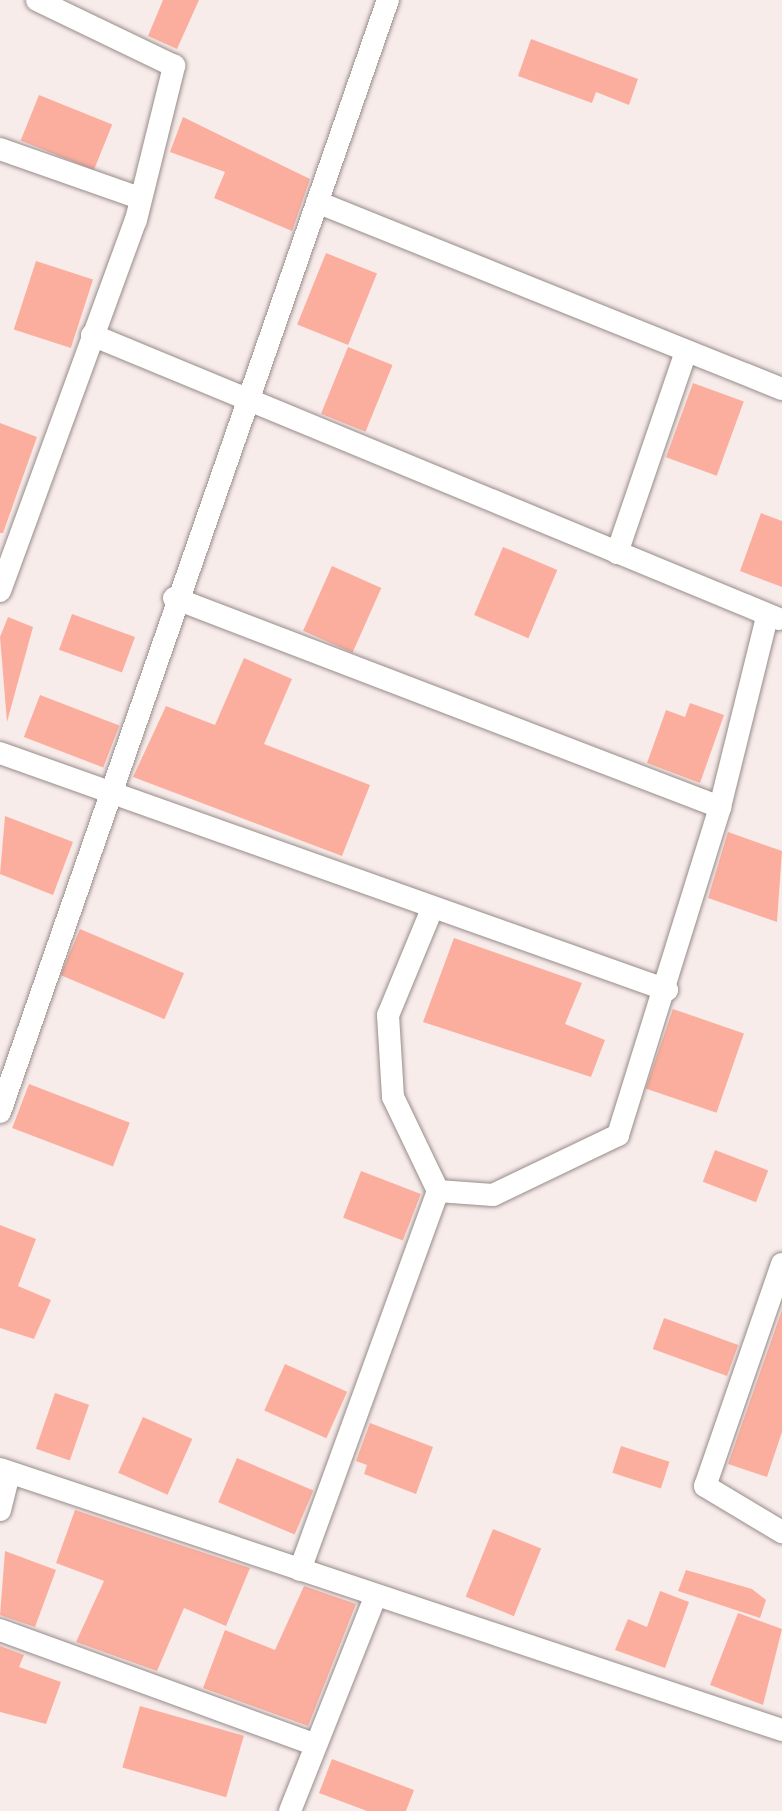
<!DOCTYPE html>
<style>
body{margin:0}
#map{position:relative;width:782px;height:1811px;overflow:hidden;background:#f8ecea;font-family:Raleway,sans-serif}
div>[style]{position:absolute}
.building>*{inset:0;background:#fcae9e;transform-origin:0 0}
.roads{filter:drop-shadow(0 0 2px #968c8a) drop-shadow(0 0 2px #968c8a)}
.street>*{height:22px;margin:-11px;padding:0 11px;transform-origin:11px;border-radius:11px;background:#fff}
span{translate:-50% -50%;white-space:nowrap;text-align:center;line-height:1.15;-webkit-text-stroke:8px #f8ecea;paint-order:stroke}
</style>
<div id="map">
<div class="building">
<i style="clip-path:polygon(163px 0,199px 0,177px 49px,148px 36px)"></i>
<i style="clip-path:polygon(531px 39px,638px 79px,629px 105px,596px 92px,592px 103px,518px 76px)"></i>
<i style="left:39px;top:95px;width:79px;height:49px;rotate:22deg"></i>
<i style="clip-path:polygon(183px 117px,310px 179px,292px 231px,214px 198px,225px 172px,170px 152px)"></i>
<i style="left:326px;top:253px;width:55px;height:77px;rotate:22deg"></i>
<i style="left:36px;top:261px;width:60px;height:72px;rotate:18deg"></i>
<i style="left:348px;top:347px;width:48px;height:72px;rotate:22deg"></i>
<i style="left:693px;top:383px;width:54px;height:79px;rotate:20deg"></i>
<i style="clip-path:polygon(0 423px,37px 437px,3px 533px,0 533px)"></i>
<i style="clip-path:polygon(761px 513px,782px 521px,782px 587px,740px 571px)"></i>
<i style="left:503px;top:547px;width:59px;height:74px;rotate:23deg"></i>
<i style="left:332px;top:566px;width:54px;height:71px;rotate:24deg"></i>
<i style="left:72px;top:614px;width:67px;height:38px;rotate:20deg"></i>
<i style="clip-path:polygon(8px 617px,33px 627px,7px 722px,0 637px)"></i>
<i style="clip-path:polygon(244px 658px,292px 679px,264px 744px,370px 785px,342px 856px,133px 777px,166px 706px,215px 725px)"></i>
<i style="left:40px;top:695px;width:85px;height:45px;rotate:21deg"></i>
<i style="clip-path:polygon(690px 703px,724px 715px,700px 783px,647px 763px,666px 710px,685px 717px)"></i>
<i style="clip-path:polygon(5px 816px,73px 842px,53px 895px,0 874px)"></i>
<i style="clip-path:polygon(728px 832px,782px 851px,777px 922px,708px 898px)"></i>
<i style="left:80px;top:929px;width:113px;height:50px;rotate:23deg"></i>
<i style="clip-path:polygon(454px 938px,582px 983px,565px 1024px,605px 1040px,591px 1077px,423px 1022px)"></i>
<i style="left:673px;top:1009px;width:75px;height:84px;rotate:19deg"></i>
<i style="left:29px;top:1084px;width:108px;height:47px;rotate:21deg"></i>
<i style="left:715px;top:1150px;width:57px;height:34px;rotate:21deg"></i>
<i style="left:361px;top:1171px;width:64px;height:50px;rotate:21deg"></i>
<i style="clip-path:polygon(0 1225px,36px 1239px,18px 1286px,51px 1300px,34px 1339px,0 1328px)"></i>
<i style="clip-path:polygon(782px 1310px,782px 1432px,767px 1477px,728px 1464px)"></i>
<i style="left:664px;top:1318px;width:79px;height:33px;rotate:20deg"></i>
<i style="left:285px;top:1364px;width:68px;height:51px;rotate:24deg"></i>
<i style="left:55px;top:1393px;width:36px;height:59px;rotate:19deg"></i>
<i style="left:143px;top:1417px;width:54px;height:61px;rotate:24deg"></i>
<i style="clip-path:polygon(370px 1423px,433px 1447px,416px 1494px,364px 1474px,367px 1465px,356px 1461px)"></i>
<i style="left:621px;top:1446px;width:51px;height:28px;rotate:18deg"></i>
<i style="left:237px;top:1458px;width:83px;height:48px;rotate:23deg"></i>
<i style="clip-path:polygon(75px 1510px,250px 1568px,226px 1626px,184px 1608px,157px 1671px,76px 1642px,104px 1581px,56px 1563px)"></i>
<i style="left:493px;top:1529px;width:52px;height:73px;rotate:22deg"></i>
<i style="clip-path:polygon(5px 1551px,56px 1570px,35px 1627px,0 1615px)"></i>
<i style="clip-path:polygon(686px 1570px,752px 1589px,766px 1600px,760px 1618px,678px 1591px)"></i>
<i style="clip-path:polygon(304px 1586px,356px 1604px,308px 1726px,203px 1688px,225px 1630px,275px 1650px)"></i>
<i style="clip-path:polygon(660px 1591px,689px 1602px,665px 1668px,615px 1650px,628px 1619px,647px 1627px)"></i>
<i style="clip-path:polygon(738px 1613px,782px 1629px,763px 1705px,710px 1685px)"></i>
<i style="clip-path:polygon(0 1646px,24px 1655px,19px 1667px,61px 1682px,46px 1724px,0 1712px)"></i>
<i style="left:140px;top:1706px;width:108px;height:64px;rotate:16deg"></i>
<i style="clip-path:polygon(332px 1759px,414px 1790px,406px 1811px,367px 1811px,319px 1793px)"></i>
</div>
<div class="roads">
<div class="street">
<i style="left:0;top:149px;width:147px;rotate:19.4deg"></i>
<i style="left:317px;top:202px;width:501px;rotate:21.91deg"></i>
<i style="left:92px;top:335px;width:743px;rotate:22.46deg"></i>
<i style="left:617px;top:553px;width:213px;rotate:-71.1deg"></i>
<i style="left:0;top:591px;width:395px;rotate:-69.9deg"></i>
<i style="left:136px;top:220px;width:159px;rotate:-76.1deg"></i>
<i style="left:174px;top:66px;width:152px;rotate:-154.3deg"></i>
<i style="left:174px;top:598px;width:585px;rotate:20.95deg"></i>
<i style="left:0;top:753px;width:708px;rotate:19.56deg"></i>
<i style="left:432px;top:909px;width:115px;rotate:112.5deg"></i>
<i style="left:388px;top:1015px;width:82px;rotate:86.5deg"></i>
<i style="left:393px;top:1097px;width:104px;rotate:64.4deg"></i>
<i style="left:0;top:1112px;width:1178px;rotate:-70.77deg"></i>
<i style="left:782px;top:1264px;width:235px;rotate:109.1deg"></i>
<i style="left:705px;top:1486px;width:90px;rotate:30.9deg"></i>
<i style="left:0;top:1469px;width:824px;rotate:18.46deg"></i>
<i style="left:0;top:1510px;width:38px;rotate:-76deg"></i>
<i style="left:300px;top:1570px;width:403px;rotate:-70deg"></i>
<i style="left:438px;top:1191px;width:55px;rotate:4.2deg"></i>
<i style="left:493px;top:1195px;width:139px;rotate:-25.6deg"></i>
<i style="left:618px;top:1135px;width:343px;rotate:-72.7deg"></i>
<i style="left:720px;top:807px;width:196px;rotate:-76.1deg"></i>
<i style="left:0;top:1630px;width:336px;rotate:20deg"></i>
<i style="left:290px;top:1811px;width:232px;rotate:-68.3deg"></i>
</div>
</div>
</div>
